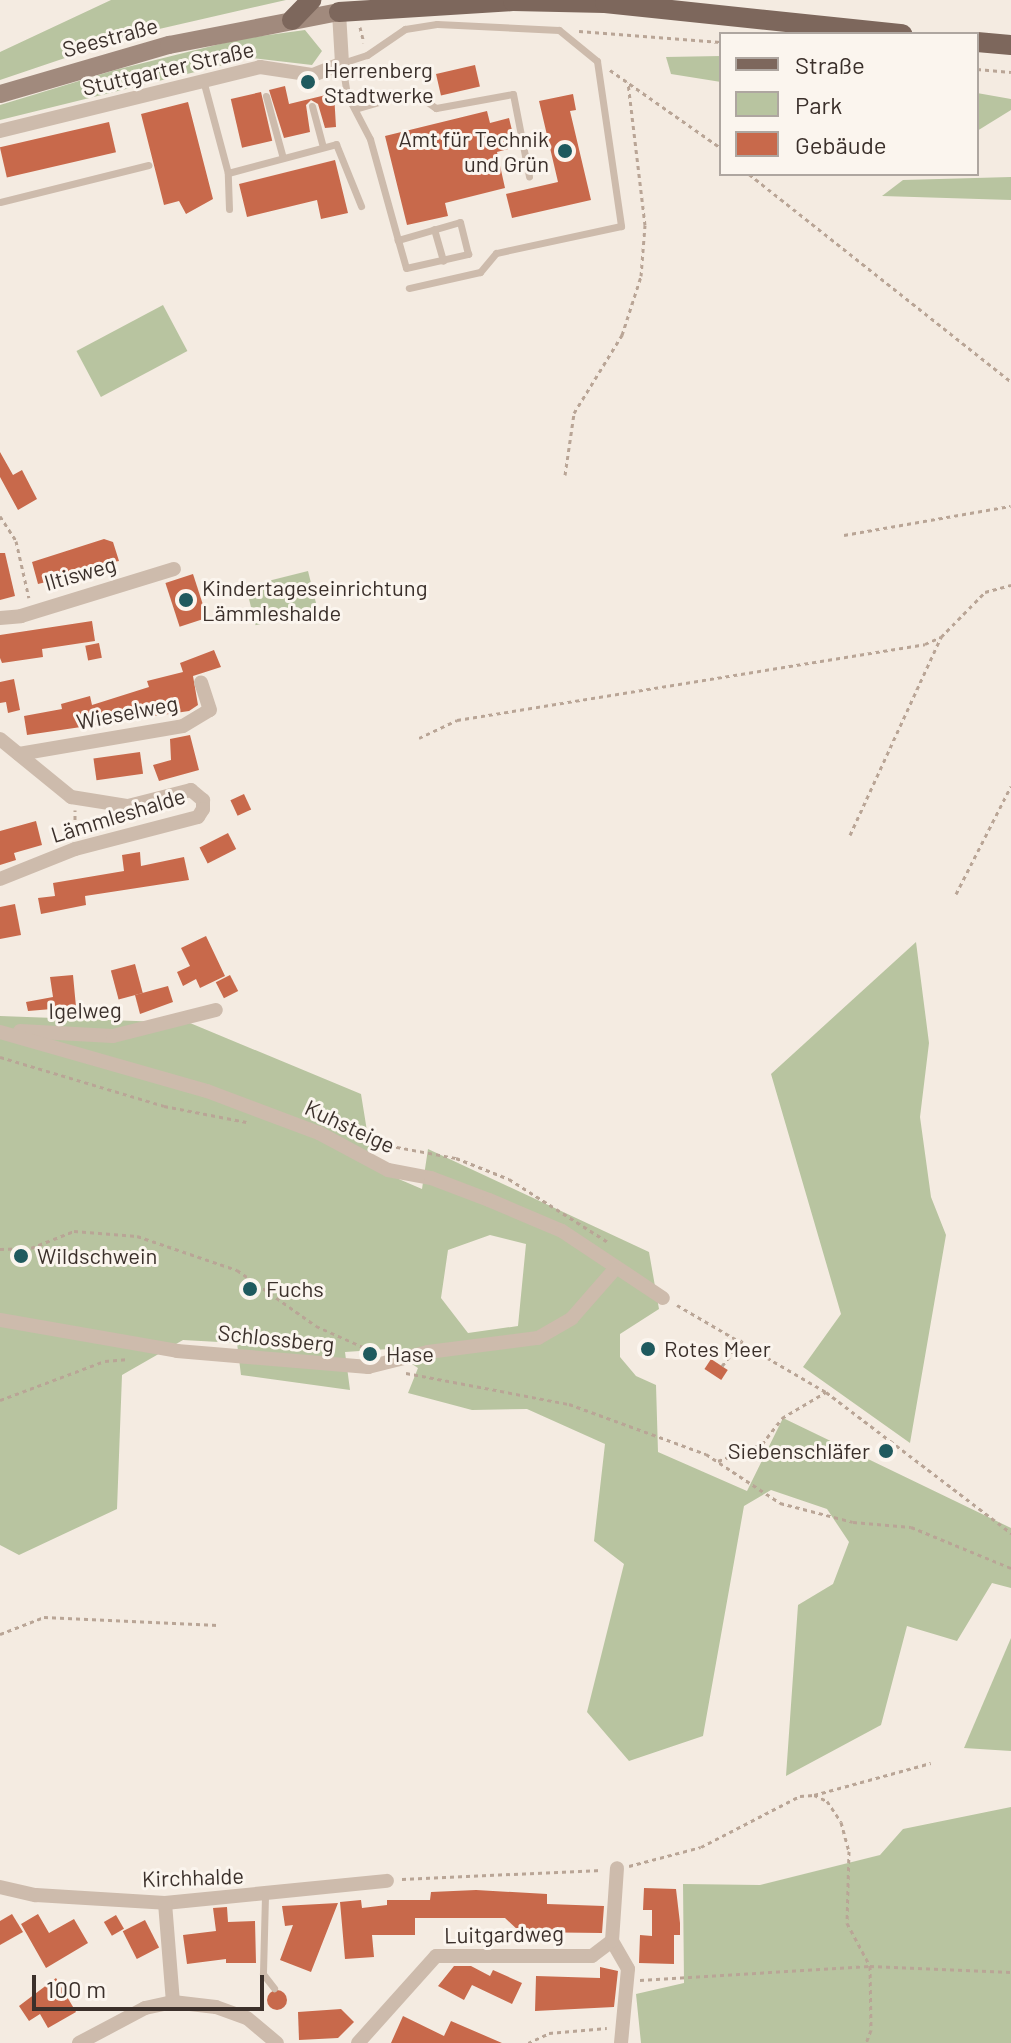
<!DOCTYPE html>
<meta charset="utf-8">
<style>
body{margin:0}
#map{position:relative;width:1011px;height:2043px;overflow:hidden;background:#f4ebe1;font-family:Barlow,sans-serif}
div>[style]{position:absolute}
.green>*{inset:0;background:#b8c4a0;transform-origin:0 0}
.building>*{inset:0;background:#c8694b;transform-origin:0 0}
.round{border-radius:50%}
.path>*{height:3px;margin-top:-1.5px;transform-origin:0;background:repeating-linear-gradient(90deg,#b9a596 0 4px,transparent 0 8px)}
.service>*{height:7px;margin:-3.5px;padding:0 3.5px;transform-origin:3.5px;border-radius:3.5px;background:#cdbbac}
.minor>*{height:14px;margin:-7px;padding:0 7px;transform-origin:7px;border-radius:7px;background:#cdbbac}
.secondary>*{height:18px;margin:-9px;padding:0 9px;transform-origin:9px;border-radius:9px;background:#a18a7d}
.primary>*{height:20px;margin:-10px;padding:0 10px;transform-origin:10px;border-radius:10px;background:#7d675c}
.dots>*{width:22px;height:22px;translate:-50% -50%;box-sizing:border-box;border:4px solid #fbf5ee;border-radius:50%}
span{translate:-50% -50%;white-space:nowrap;text-align:center;line-height:1.15;-webkit-text-stroke:6px #fbf5ee;paint-order:stroke}
.street-label{font-size:22px;color:#3b302b}
.poi-label{font-size:22px;color:#3b302b}
.left{translate:0 -50%;text-align:left}
.right{translate:-100% -50%;text-align:right}
.legend{position:absolute;left:719px;top:32px;width:260px;height:144px;box-sizing:border-box;background:#fbf5ee;border:2px solid #aea6a0;margin:0;padding:10px 14px;list-style:none;font-size:24px;color:#3b302b}
.legend li{display:flex;align-items:center;gap:16px;height:40px}
.legend b{width:40px;border:2px solid #aea6a0}
.scale{position:absolute;left:32px;top:1975px;width:232px;height:36px;box-sizing:border-box;border:4px solid #3b302b;border-top:0;padding-left:10px;font-size:24px;line-height:28px;white-space:nowrap;color:#3b302b;-webkit-text-stroke:6px #fbf5ee;paint-order:stroke}
</style>
<div id="map">
<div class="green">
<i style="clip-path:polygon(111px 0,286px 0,133px 35px,0 80px,0 52px)"></i>
<i style="clip-path:polygon(305px 30px,322px 51px,312px 65px,252px 58px,0 120px,0 105px,115px 70px,240px 39px)"></i>
<i style="clip-path:polygon(721px 56px,721px 82px,671px 74px,666px 57px)"></i>
<i style="clip-path:polygon(977px 93px,1011px 99px,1011px 110px,977px 131px)"></i>
<i style="clip-path:polygon(1011px 177px,1011px 200px,882px 196px,903px 180px)"></i>
<i style="left:163px;top:305px;width:52px;height:98px;rotate:62deg"></i>
<i style="left:308px;top:571px;width:40px;height:64px;rotate:76deg"></i>
<i style="clip-path:polygon(916px 942px,929px 1043px,920px 1117px,931px 1197px,946px 1235px,910px 1443px,803px 1367px,841px 1314px,771px 1074px)"></i>
<i style="clip-path:polygon(evenodd,0 1016px,190px 1023px,361px 1094px,373px 1168px,422px 1189px,428px 1149px,649px 1252px,659px 1309px,620px 1334px,620px 1357px,636px 1376px,656px 1385px,658px 1452px,747px 1491px,783px 1418px,1011px 1528px,1011px 1588px,992px 1583px,957px 1641px,907px 1626px,881px 1725px,786px 1776px,798px 1605px,833px 1584px,849px 1542px,827px 1509px,771px 1490px,744px 1506px,703px 1736px,629px 1761px,587px 1712px,624px 1564px,594px 1541px,605px 1444px,527px 1409px,472px 1410px,408px 1393px,418px 1368px,389px 1349px,345px 1352px,350px 1390px,241px 1375px,237px 1343px,183px 1340px,122px 1375px,117px 1509px,19px 1555px,0 1545px,0 1016px,490px 1235px,526px 1244px,518px 1326px,468px 1333px,441px 1298px,448px 1250px,490px 1235px)"></i>
<i style="clip-path:polygon(1011px 1638px,1011px 1751px,964px 1748px)"></i>
<i style="clip-path:polygon(1011px 1807px,1011px 2043px,641px 2043px,636px 1994px,684px 1983px,683px 1884px,760px 1885px,880px 1855px,903px 1829px)"></i>
</div>
<div class="building">
<i style="left:475px;top:65px;width:22px;height:40px;rotate:77deg"></i>
<i style="clip-path:polygon(285px 86px,289px 104px,334px 93px,336px 127px,325px 128px,318px 104px,311px 100px,306px 105px,310px 132px,284px 138px,269px 90px)"></i>
<i style="left:261px;top:92px;width:50px;height:31px;rotate:77deg"></i>
<i style="clip-path:polygon(573px 94px,576px 110px,570px 111px,591px 200px,512px 218px,506px 194px,558px 182px,539px 101px)"></i>
<i style="clip-path:polygon(188px 102px,213px 199px,186px 214px,179px 201px,164px 205px,141px 114px)"></i>
<i style="clip-path:polygon(487px 111px,490px 123px,509px 118px,516px 147px,497px 152px,505px 188px,445px 203px,448px 216px,407px 225px,385px 136px)"></i>
<i style="left:109px;top:122px;width:31px;height:112px;rotate:77deg"></i>
<i style="clip-path:polygon(335px 160px,348px 213px,321px 219px,317px 200px,247px 217px,239px 184px)"></i>
<i style="clip-path:polygon(0 452px,13px 475px,22px 470px,37px 499px,18px 510px,0 477px)"></i>
<i style="clip-path:polygon(104px 539px,113px 542px,119px 561px,73px 570px,74px 575px,38px 584px,32px 562px)"></i>
<i style="clip-path:polygon(0 553px,5px 553px,15px 596px,0 600px)"></i>
<i style="left:193px;top:574px;width:46px;height:29px;rotate:72deg"></i>
<i style="clip-path:polygon(92px 621px,95px 641px,42px 649px,43px 657px,2px 663px,0 658px,0 635px)"></i>
<i style="left:99px;top:643px;width:15px;height:14px;rotate:79deg"></i>
<i style="clip-path:polygon(214px 650px,221px 667px,193px 676px,198px 705px,189px 711px,27px 735px,24px 716px,62px 709px,61px 704px,90px 696px,92px 705px,149px 687px,147px 681px,183px 672px,180px 663px)"></i>
<i style="clip-path:polygon(14px 679px,20px 710px,8px 713px,6px 702px,0 703px,0 682px)"></i>
<i style="clip-path:polygon(190px 735px,199px 770px,159px 781px,153px 765px,171px 760px,170px 739px)"></i>
<i style="left:140px;top:752px;width:22px;height:47px;rotate:82deg"></i>
<i style="left:244px;top:794px;width:17px;height:15px;rotate:65deg"></i>
<i style="clip-path:polygon(36px 821px,42px 845px,14px 853px,16px 860px,0 865px,0 831px)"></i>
<i style="left:228px;top:833px;width:18px;height:32px;rotate:63deg"></i>
<i style="clip-path:polygon(140px 852px,141px 866px,184px 857px,189px 880px,85px 896px,86px 905px,41px 914px,38px 898px,55px 896px,53px 883px,124px 871px,122px 855px)"></i>
<i style="clip-path:polygon(15px 904px,21px 935px,0 939px,0 907px)"></i>
<i style="clip-path:polygon(206px 936px,225px 976px,200px 988px,196px 979px,183px 986px,177px 972px,190px 966px,181px 948px)"></i>
<i style="left:135px;top:964px;width:30px;height:25px;rotate:75deg"></i>
<i style="clip-path:polygon(73px 975px,76px 1007px,28px 1011px,26px 1002px,53px 997px,50px 977px)"></i>
<i style="left:230px;top:975px;width:18px;height:16px;rotate:63deg"></i>
<i style="clip-path:polygon(168px 986px,173px 1002px,140px 1014px,135px 995px)"></i>
<i style="left:711px;top:1359px;width:20px;height:12px;rotate:33deg"></i>
<i style="clip-path:polygon(644px 1888px,676px 1889px,680px 1923px,680px 1935px,674px 1935px,674px 1964px,639px 1963px,640px 1935px,652px 1936px,652px 1910px,643px 1910px)"></i>
<i style="clip-path:polygon(476px 1890px,547px 1894px,547px 1904px,604px 1906px,602px 1933px,520px 1932px,505px 1918px,415px 1918px,415px 1935px,372px 1935px,374px 1957px,345px 1959px,340px 1902px,361px 1900px,362px 1908px,387px 1905px,387px 1900px,430px 1900px,431px 1892px)"></i>
<i style="clip-path:polygon(338px 1903px,311px 1972px,280px 1960px,293px 1925px,285px 1926px,282px 1906px)"></i>
<i style="clip-path:polygon(227px 1907px,228px 1922px,255px 1921px,256px 1963px,226px 1963px,226px 1959px,187px 1964px,183px 1935px,216px 1931px,213px 1908px)"></i>
<i style="clip-path:polygon(12px 1914px,23px 1932px,0 1945px,0 1921px)"></i>
<i style="clip-path:polygon(38px 1914px,49px 1933px,74px 1919px,88px 1943px,46px 1968px,21px 1924px)"></i>
<i style="left:116px;top:1915px;width:16px;height:14px;rotate:60deg"></i>
<i style="left:145px;top:1920px;width:31px;height:25px;rotate:63deg"></i>
<i style="clip-path:polygon(454px 1966px,471px 1966px,490px 1976px,493px 1970px,522px 1983px,512px 2004px,472px 1985px,464px 2000px,438px 1986px)"></i>
<i style="clip-path:polygon(600px 1967px,618px 1971px,614px 2007px,535px 2011px,536px 1976px,600px 1978px)"></i>
<i style="clip-path:polygon(56px 1978px,76px 2012px,48px 2028px,40px 2014px,29px 2021px,19px 2006px)"></i>
<i class="round" style="left:267px;top:1990px;width:20px;height:20px"></i>
<i style="clip-path:polygon(341px 2009px,354px 2022px,338px 2038px,299px 2040px,298px 2012px)"></i>
<i style="clip-path:polygon(403px 2016px,444px 2036px,451px 2021px,502px 2043px,391px 2043px)"></i>
</div>
<div class="path">
<i style="left:360px;top:27px;width:16px;rotate:76deg"></i>
<i style="left:579px;top:31px;width:142px;rotate:4.4deg"></i>
<i style="left:977px;top:69px;width:34px;rotate:5deg"></i>
<i style="left:610px;top:70px;width:136px;rotate:35.1deg"></i>
<i style="left:749px;top:174px;width:335px;rotate:38.4deg"></i>
<i style="left:565px;top:475px;width:63px;rotate:-81.7deg"></i>
<i style="left:574px;top:413px;width:92px;rotate:-58.4deg"></i>
<i style="left:622px;top:335px;width:62px;rotate:-72.1deg"></i>
<i style="left:641px;top:276px;width:51px;rotate:-85.5deg"></i>
<i style="left:645px;top:225px;width:144px;rotate:-96.8deg"></i>
<i style="left:0;top:516px;width:30px;rotate:57deg"></i>
<i style="left:16px;top:541px;width:58px;rotate:77.2deg"></i>
<i style="left:844px;top:535px;width:169px;rotate:-9.9deg"></i>
<i style="left:419px;top:738px;width:42px;rotate:-25.3deg"></i>
<i style="left:457px;top:720px;width:474px;rotate:-9.2deg"></i>
<i style="left:925px;top:644px;width:17px;rotate:-24deg"></i>
<i style="left:941px;top:637px;width:63px;rotate:-45.6deg"></i>
<i style="left:985px;top:592px;width:27px;rotate:-15deg"></i>
<i style="left:75px;top:835px;width:25px;rotate:-90deg"></i>
<i style="left:850px;top:835px;width:218px;rotate:-65.3deg"></i>
<i style="left:956px;top:894px;width:121px;rotate:-63deg"></i>
<i style="left:0;top:1057px;width:171px;rotate:16.6deg"></i>
<i style="left:164px;top:1106px;width:84px;rotate:11deg"></i>
<i style="left:365px;top:1141px;width:93px;rotate:10.6deg"></i>
<i style="left:456px;top:1158px;width:57px;rotate:21.6deg"></i>
<i style="left:509px;top:1179px;width:117px;rotate:32.5deg"></i>
<i style="left:0;top:1249px;width:31px;rotate:-2deg"></i>
<i style="left:31px;top:1248px;width:46px;rotate:-21.6deg"></i>
<i style="left:74px;top:1231px;width:63px;rotate:4.5deg"></i>
<i style="left:137px;top:1236px;width:106px;rotate:18.8deg"></i>
<i style="left:237px;top:1270px;width:97px;rotate:35.3deg"></i>
<i style="left:316px;top:1326px;width:59px;rotate:24deg"></i>
<i style="left:677px;top:1305px;width:173px;rotate:30.3deg"></i>
<i style="left:826px;top:1392px;width:233px;rotate:37.3deg"></i>
<i style="left:722px;top:1366px;width:33px;rotate:-52deg"></i>
<i style="left:406px;top:1373px;width:166px;rotate:10.8deg"></i>
<i style="left:569px;top:1404px;width:146px;rotate:20.1deg"></i>
<i style="left:706px;top:1454px;width:89px;rotate:33.5deg"></i>
<i style="left:780px;top:1503px;width:75px;rotate:14.6deg"></i>
<i style="left:853px;top:1522px;width:58px;rotate:4.9deg"></i>
<i style="left:911px;top:1527px;width:108px;rotate:22.3deg"></i>
<i style="left:0;top:1400px;width:112px;rotate:-20.4deg"></i>
<i style="left:105px;top:1361px;width:24px;rotate:-5deg"></i>
<i style="left:718px;top:1461px;width:47px;rotate:-21.1deg"></i>
<i style="left:762px;top:1444px;width:33px;rotate:-52deg"></i>
<i style="left:782px;top:1418px;width:51px;rotate:-30.6deg"></i>
<i style="left:0;top:1634px;width:47px;rotate:-21.1deg"></i>
<i style="left:44px;top:1617px;width:174px;rotate:2.6deg"></i>
<i style="left:814px;top:1795px;width:121px;rotate:-15.3deg"></i>
<i style="left:629px;top:1866px;width:74px;rotate:-14.8deg"></i>
<i style="left:701px;top:1847px;width:111px;rotate:-27.3deg"></i>
<i style="left:800px;top:1796px;width:14px;rotate:-4deg"></i>
<i style="left:814px;top:1795px;width:14px;rotate:25deg"></i>
<i style="left:827px;top:1801px;width:25px;rotate:56deg"></i>
<i style="left:841px;top:1822px;width:30px;rotate:75deg"></i>
<i style="left:849px;top:1851px;width:72px;rotate:91.6deg"></i>
<i style="left:847px;top:1923px;width:49px;rotate:61.9deg"></i>
<i style="left:870px;top:1966px;width:141px;rotate:2.4deg"></i>
<i style="left:402px;top:1879px;width:200px;rotate:-2.6deg"></i>
<i style="left:640px;top:1980px;width:230px;rotate:-3.5deg"></i>
<i style="left:870px;top:1966px;width:64px;rotate:89.1deg"></i>
<i style="left:871px;top:2030px;width:14px;rotate:111deg"></i>
<i style="left:528px;top:2043px;width:23px;rotate:-25deg"></i>
<i style="left:549px;top:2033px;width:58px;rotate:-4.9deg"></i>
</div>
<div class="service">
<i style="left:203px;top:80px;width:96px;rotate:75deg"></i>
<i style="left:266px;top:96px;width:64px;rotate:74.7deg"></i>
<i style="left:312px;top:106px;width:42px;rotate:75deg"></i>
<i style="left:355px;top:109px;width:60px;rotate:-16.3deg"></i>
<i style="left:413px;top:92px;width:28px;rotate:35deg"></i>
<i style="left:436px;top:108px;width:78px;rotate:-10.3deg"></i>
<i style="left:513px;top:94px;width:84px;rotate:79deg"></i>
<i style="left:0;top:202px;width:153px;rotate:-14deg"></i>
<i style="left:229px;top:209px;width:36px;rotate:-92deg"></i>
<i style="left:228px;top:173px;width:112px;rotate:-15deg"></i>
<i style="left:336px;top:144px;width:67px;rotate:68deg"></i>
<i style="left:434px;top:229px;width:33px;rotate:74deg"></i>
<i style="left:398px;top:240px;width:29px;rotate:74deg"></i>
<i style="left:406px;top:268px;width:64px;rotate:-12.7deg"></i>
<i style="left:468px;top:254px;width:33px;rotate:-104deg"></i>
<i style="left:460px;top:222px;width:65px;rotate:163.8deg"></i>
<i style="left:398px;top:240px;width:105px;rotate:-105.5deg"></i>
<i style="left:370px;top:139px;width:50px;rotate:-117.6deg"></i>
<i style="left:347px;top:95px;width:32px;rotate:-99deg"></i>
<i style="left:342px;top:63px;width:26px;rotate:-18deg"></i>
<i style="left:367px;top:55px;width:46px;rotate:-34.4deg"></i>
<i style="left:405px;top:29px;width:32px;rotate:-9deg"></i>
<i style="left:437px;top:24px;width:122px;rotate:2.8deg"></i>
<i style="left:559px;top:30px;width:49px;rotate:39.2deg"></i>
<i style="left:597px;top:61px;width:167px;rotate:81.7deg"></i>
<i style="left:621px;top:226px;width:128px;rotate:167.8deg"></i>
<i style="left:496px;top:253px;width:25px;rotate:130deg"></i>
<i style="left:480px;top:272px;width:73px;rotate:167.3deg"></i>
<i style="left:265px;top:1896px;width:78px;rotate:91.5deg"></i>
<i style="left:263px;top:1974px;width:18px;rotate:52deg"></i>
</div>
<div class="minor">
<i style="left:0;top:131px;width:268px;rotate:-13.8deg"></i>
<i style="left:260px;top:67px;width:54px;rotate:8.6deg"></i>
<i style="left:313px;top:75px;width:31px;rotate:-22deg"></i>
<i style="left:342px;top:63px;width:51px;rotate:-93.4deg"></i>
<i style="left:0;top:618px;width:21px;rotate:-5deg"></i>
<i style="left:21px;top:616px;width:160px;rotate:-17.1deg"></i>
<i style="left:0;top:739px;width:92px;rotate:39.2deg"></i>
<i style="left:71px;top:797px;width:58px;rotate:9deg"></i>
<i style="left:128px;top:806px;width:65px;rotate:-14.3deg"></i>
<i style="left:191px;top:790px;width:16px;rotate:40deg"></i>
<i style="left:203px;top:800px;width:9px;rotate:90deg"></i>
<i style="left:203px;top:809px;width:9px;rotate:122deg"></i>
<i style="left:198px;top:817px;width:127px;rotate:165.4deg"></i>
<i style="left:75px;top:849px;width:81px;rotate:158.2deg"></i>
<i style="left:19px;top:754px;width:166px;rotate:-9.7deg"></i>
<i style="left:183px;top:726px;width:31px;rotate:-31deg"></i>
<i style="left:210px;top:710px;width:29px;rotate:-108deg"></i>
<i style="left:20px;top:1031px;width:93px;rotate:3.1deg"></i>
<i style="left:113px;top:1036px;width:106px;rotate:-14.2deg"></i>
<i style="left:0;top:1032px;width:215px;rotate:15.9deg"></i>
<i style="left:207px;top:1091px;width:120px;rotate:20.6deg"></i>
<i style="left:319px;top:1133px;width:78px;rotate:28.2deg"></i>
<i style="left:388px;top:1170px;width:44px;rotate:10.5deg"></i>
<i style="left:431px;top:1178px;width:62px;rotate:20.8deg"></i>
<i style="left:489px;top:1200px;width:79px;rotate:23deg"></i>
<i style="left:562px;top:1231px;width:121px;rotate:33.6deg"></i>
<i style="left:0;top:1320px;width:180px;rotate:9.9deg"></i>
<i style="left:177px;top:1351px;width:192px;rotate:4.8deg"></i>
<i style="left:368px;top:1367px;width:62px;rotate:-14deg"></i>
<i style="left:428px;top:1352px;width:111px;rotate:-7.3deg"></i>
<i style="left:538px;top:1338px;width:39px;rotate:-30deg"></i>
<i style="left:572px;top:1318px;width:64px;rotate:-48.8deg"></i>
<i style="left:0;top:1887px;width:37px;rotate:13deg"></i>
<i style="left:36px;top:1895px;width:129px;rotate:3.5deg"></i>
<i style="left:165px;top:1903px;width:223px;rotate:-5.7deg"></i>
<i style="left:165px;top:1903px;width:99px;rotate:85.4deg"></i>
<i style="left:612px;top:1941px;width:32px;rotate:60deg"></i>
<i style="left:628px;top:1969px;width:74px;rotate:95.4deg"></i>
<i style="left:79px;top:2043px;width:75px;rotate:-27.9deg"></i>
<i style="left:145px;top:2008px;width:29px;rotate:-12deg"></i>
<i style="left:173px;top:2002px;width:43px;rotate:6.6deg"></i>
<i style="left:216px;top:2007px;width:33px;rotate:20deg"></i>
<i style="left:247px;top:2018px;width:39px;rotate:40deg"></i>
<i style="left:358px;top:2043px;width:117px;rotate:-48.1deg"></i>
<i style="left:436px;top:1956px;width:156px"></i>
<i style="left:592px;top:1956px;width:25px;rotate:-37deg"></i>
<i style="left:612px;top:1941px;width:73px;rotate:-86.1deg"></i>
</div>
<div class="secondary">
<i style="left:0;top:94px;width:176px;rotate:-16.2deg"></i>
<i style="left:169px;top:45px;width:173px;rotate:-11deg"></i>
</div>
<div class="primary">
<i style="left:339px;top:12px;width:174px;rotate:-3.6deg"></i>
<i style="left:513px;top:1px;width:92px;rotate:1.2deg"></i>
<i style="left:605px;top:3px;width:299px;rotate:6deg"></i>
<i style="left:292px;top:20px;width:28px;rotate:-46deg"></i>
<i style="left:977px;top:42px;width:34px;rotate:5deg"></i>
</div>
<div class="dots">
<i style="left:308px;top:82px;background:#1f5a5e"></i>
<i style="left:565px;top:151px;background:#1f5a5e"></i>
<i style="left:186px;top:600px;background:#1f5a5e"></i>
<i style="left:21px;top:1256px;background:#1f5a5e"></i>
<i style="left:250px;top:1289px;background:#1f5a5e"></i>
<i style="left:648px;top:1349px;background:#1f5a5e"></i>
<i style="left:370px;top:1354px;background:#1f5a5e"></i>
<i style="left:886px;top:1451px;background:#1f5a5e"></i>
</div>
<div class="street-label">
<span style="left:110px;top:37px;rotate:-15deg">Seestraße</span>
<span style="left:168px;top:68px;rotate:-13deg">Stuttgarter Straße</span>
<span style="left:80px;top:573px;rotate:-16deg">Iltisweg</span>
<span style="left:127px;top:712px;rotate:-11deg">Wieselweg</span>
<span style="left:118px;top:815px;rotate:-17deg">Lämmleshalde</span>
<span style="left:85px;top:1010px;rotate:-1deg">Igelweg</span>
<span style="left:350px;top:1126px;rotate:25deg">Kuhsteige</span>
<span style="left:276px;top:1338px;rotate:6deg">Schlossberg</span>
<span style="left:193px;top:1877px;rotate:-2deg">Kirchhalde</span>
<span style="left:504px;top:1934px;rotate:-1deg">Luitgardweg</span>
</div>
<div class="poi-label">
<span class="left" style="left:324px;top:82px">Herrenberg<br>Stadtwerke</span>
<span class="right" style="left:549px;top:151px">Amt für Technik<br>und Grün</span>
<span class="left" style="left:202px;top:600px">Kindertageseinrichtung<br>Lämmleshalde</span>
<span class="left" style="left:37px;top:1256px">Wildschwein</span>
<span class="left" style="left:266px;top:1289px">Fuchs</span>
<span class="left" style="left:664px;top:1349px">Rotes Meer</span>
<span class="left" style="left:386px;top:1354px">Hase</span>
<span class="right" style="left:870px;top:1451px">Siebenschläfer</span>
</div>
<ul class="legend">
<li><b style="height:10px;background:#7d675c"></b>Straße</li>
<li><b style="height:22px;background:#b8c4a0"></b>Park</li>
<li><b style="height:22px;background:#c8694b"></b>Gebäude</li>
</ul>
<div class="scale">100 m</div>
</div>
